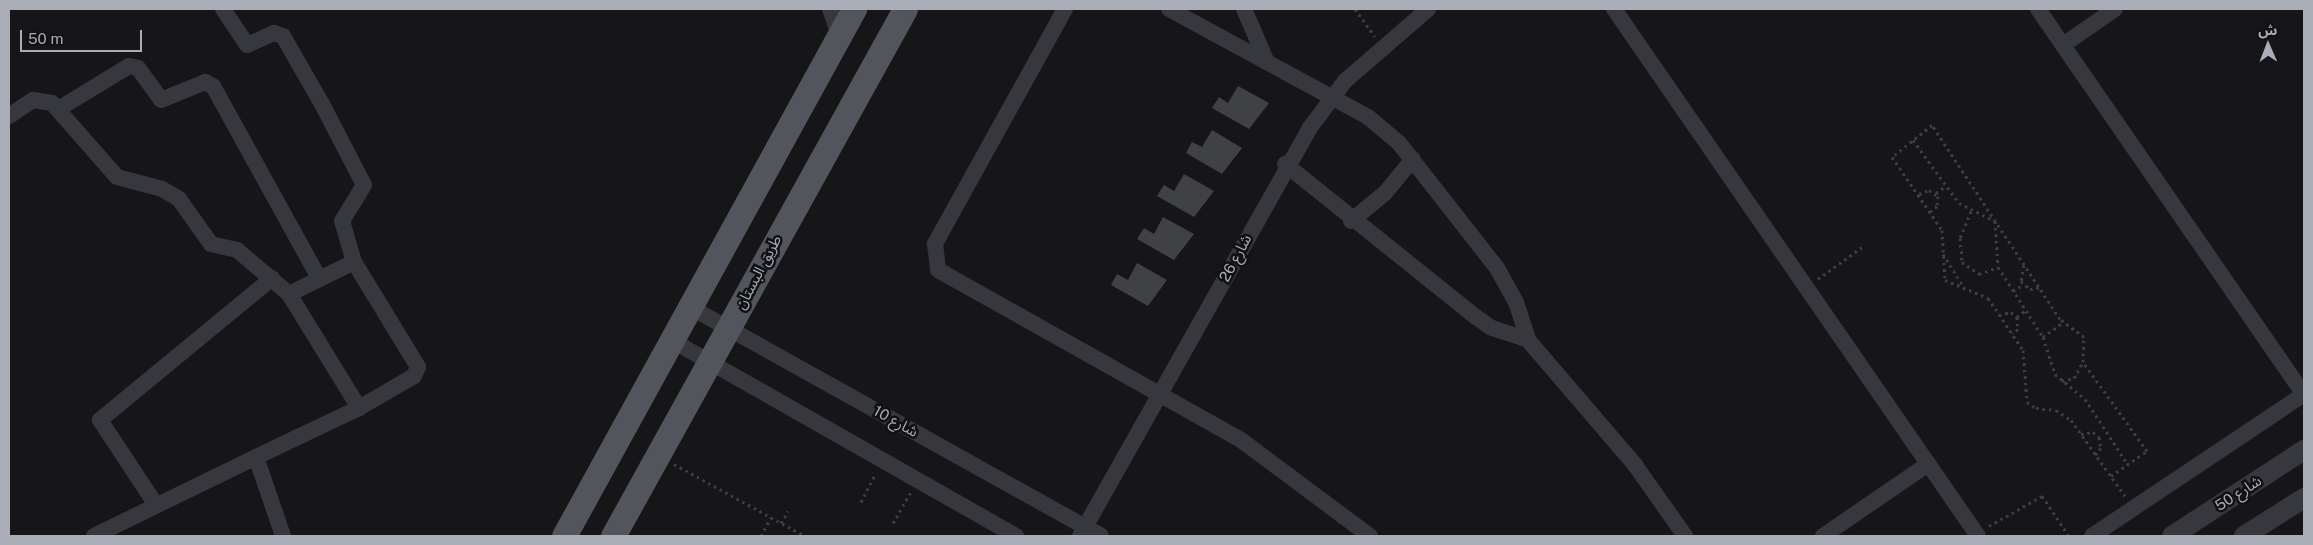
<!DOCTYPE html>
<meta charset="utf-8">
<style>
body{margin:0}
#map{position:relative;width:2313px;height:545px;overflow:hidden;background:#161618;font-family:"Public Sans","Noto Sans Arabic",sans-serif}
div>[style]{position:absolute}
.building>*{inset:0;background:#404145}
.path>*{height:3px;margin-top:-1.5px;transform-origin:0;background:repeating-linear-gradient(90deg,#3d3f44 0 2.5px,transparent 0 6.5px)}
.minor>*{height:16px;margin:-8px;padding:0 8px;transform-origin:8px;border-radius:8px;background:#37383d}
.tertiary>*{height:20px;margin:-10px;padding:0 10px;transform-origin:10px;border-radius:10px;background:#37383d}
.primary>*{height:25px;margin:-12.5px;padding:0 12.5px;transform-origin:12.5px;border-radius:12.5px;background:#53555c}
span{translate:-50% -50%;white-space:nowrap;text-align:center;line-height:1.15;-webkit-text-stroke:5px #111113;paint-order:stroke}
.street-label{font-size:15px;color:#a8adb8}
.frame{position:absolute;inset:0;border:10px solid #a8adb8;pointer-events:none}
.north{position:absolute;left:2243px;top:20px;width:50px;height:50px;-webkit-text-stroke:4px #111113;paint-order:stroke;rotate:359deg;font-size:14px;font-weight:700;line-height:20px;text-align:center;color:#a8adb8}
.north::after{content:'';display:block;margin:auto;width:18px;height:22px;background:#a8adb8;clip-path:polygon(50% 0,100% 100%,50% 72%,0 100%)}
.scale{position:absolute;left:20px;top:30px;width:122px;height:22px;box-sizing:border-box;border:2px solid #a8adb8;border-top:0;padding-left:6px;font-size:15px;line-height:18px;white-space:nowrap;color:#a8adb8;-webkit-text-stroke:4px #111113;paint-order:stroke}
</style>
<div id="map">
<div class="building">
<i style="clip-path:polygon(1238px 86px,1269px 103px,1249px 129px,1212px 108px,1219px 97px,1228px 103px)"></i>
<i style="clip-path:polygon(1212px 130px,1242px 148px,1222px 174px,1186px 153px,1192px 142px,1202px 147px)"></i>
<i style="clip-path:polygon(1184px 174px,1214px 191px,1194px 217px,1157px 196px,1164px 185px,1174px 191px)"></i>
<i style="clip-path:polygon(1163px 217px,1194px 234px,1174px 260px,1137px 239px,1144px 228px,1154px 234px)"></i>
<i style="clip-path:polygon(1137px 263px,1167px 280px,1148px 306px,1111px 285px,1117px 274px,1128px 280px)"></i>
</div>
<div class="path">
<i style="left:1355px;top:9px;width:34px;rotate:54deg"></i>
<i style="left:1913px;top:140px;width:78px;rotate:53.9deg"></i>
<i style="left:1959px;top:203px;width:40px;rotate:26.6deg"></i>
<i style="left:1995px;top:221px;width:46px;rotate:86.3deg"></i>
<i style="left:1998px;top:267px;width:83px;rotate:57.3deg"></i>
<i style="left:2043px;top:337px;width:26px;rotate:-36deg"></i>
<i style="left:1936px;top:193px;width:12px;rotate:-35deg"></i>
<i style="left:1919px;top:194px;width:11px;rotate:-22deg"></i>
<i style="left:1929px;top:190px;width:11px;rotate:34deg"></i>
<i style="left:1938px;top:196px;width:10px;rotate:96deg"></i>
<i style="left:1937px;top:206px;width:8px;rotate:140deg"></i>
<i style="left:1971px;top:211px;width:29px;rotate:112deg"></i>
<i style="left:1960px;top:238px;width:24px;rotate:85deg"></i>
<i style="left:1962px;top:262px;width:21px;rotate:35deg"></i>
<i style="left:1979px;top:274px;width:20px;rotate:-20deg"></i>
<i style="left:1943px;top:254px;width:40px;rotate:58deg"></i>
<i style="left:2024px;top:265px;width:16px;rotate:101deg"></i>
<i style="left:2021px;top:281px;width:12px;rotate:42deg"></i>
<i style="left:2030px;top:289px;width:9px;rotate:-6deg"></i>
<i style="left:1818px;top:279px;width:54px;rotate:-36deg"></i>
<i style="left:2013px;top:291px;width:12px;rotate:-31deg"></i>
<i style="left:1999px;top:315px;width:12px;rotate:-14deg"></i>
<i style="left:2011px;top:312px;width:8px;rotate:40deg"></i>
<i style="left:2017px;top:317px;width:12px;rotate:85deg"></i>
<i style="left:2018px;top:329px;width:7px;rotate:135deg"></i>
<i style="left:2017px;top:317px;width:11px;rotate:-38deg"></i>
<i style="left:2043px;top:337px;width:39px;rotate:72deg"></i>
<i style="left:2055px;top:374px;width:39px;rotate:40deg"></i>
<i style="left:2085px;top:399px;width:79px;rotate:56.9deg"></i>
<i style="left:2062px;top:381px;width:12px;rotate:-14deg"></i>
<i style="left:2074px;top:378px;width:18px;rotate:-61deg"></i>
<i style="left:2081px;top:434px;width:12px;rotate:-9deg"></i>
<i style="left:2093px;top:432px;width:8px;rotate:40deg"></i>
<i style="left:2099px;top:437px;width:11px;rotate:80deg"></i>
<i style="left:2101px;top:448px;width:9px;rotate:131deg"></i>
<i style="left:674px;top:464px;width:149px;rotate:28.8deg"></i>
<i style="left:2111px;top:476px;width:44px;rotate:-34.8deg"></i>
<i style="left:2147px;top:451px;width:110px;rotate:-125.7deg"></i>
<i style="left:2083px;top:362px;width:25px;rotate:-88deg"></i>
<i style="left:2084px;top:337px;width:30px;rotate:-143deg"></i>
<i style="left:2060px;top:319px;width:232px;rotate:-123.4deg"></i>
<i style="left:1932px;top:125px;width:51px;rotate:141.3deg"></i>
<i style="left:1892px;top:157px;width:88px;rotate:55.6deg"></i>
<i style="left:1942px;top:230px;width:50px;rotate:86.6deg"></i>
<i style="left:1945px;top:280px;width:47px;rotate:22.7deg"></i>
<i style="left:1988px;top:298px;width:63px;rotate:56.1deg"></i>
<i style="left:2023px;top:350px;width:52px;rotate:85.6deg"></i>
<i style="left:2027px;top:402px;width:11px;rotate:34deg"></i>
<i style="left:2036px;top:408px;width:20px;rotate:6deg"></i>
<i style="left:2056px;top:410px;width:18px;rotate:34deg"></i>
<i style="left:2071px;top:420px;width:93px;rotate:54.6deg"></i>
<i style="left:861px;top:502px;width:31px;rotate:-63deg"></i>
<i style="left:781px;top:523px;width:14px;rotate:-60deg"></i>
<i style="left:893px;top:523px;width:36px;rotate:-60deg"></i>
<i style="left:1989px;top:526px;width:61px;rotate:-29.5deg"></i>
<i style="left:2042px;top:496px;width:48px;rotate:56deg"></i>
<i style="left:761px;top:536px;width:21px;rotate:-62deg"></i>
</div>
<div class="minor">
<i style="left:223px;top:9px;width:43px;rotate:56.3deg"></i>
<i style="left:247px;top:45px;width:30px;rotate:-24deg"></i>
<i style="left:274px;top:33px;width:9px;rotate:18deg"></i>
<i style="left:283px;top:36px;width:78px;rotate:60.2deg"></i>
<i style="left:322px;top:104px;width:91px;rotate:62.6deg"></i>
<i style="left:364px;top:185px;width:42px;rotate:121.4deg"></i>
<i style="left:342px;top:221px;width:43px;rotate:73.7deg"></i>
<i style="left:354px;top:262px;width:123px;rotate:58.6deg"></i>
<i style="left:418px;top:367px;width:10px;rotate:114deg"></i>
<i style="left:414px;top:376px;width:64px;rotate:149.8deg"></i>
<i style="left:359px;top:408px;width:114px;rotate:154.6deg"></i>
<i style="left:256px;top:457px;width:83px;rotate:71.1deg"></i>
<i style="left:830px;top:9px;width:28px;rotate:71deg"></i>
<i style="left:1065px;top:9px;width:269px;rotate:119deg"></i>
<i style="left:935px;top:244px;width:26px;rotate:83deg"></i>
<i style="left:938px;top:270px;width:347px;rotate:29.3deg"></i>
<i style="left:1241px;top:440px;width:161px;rotate:36.7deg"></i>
<i style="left:1169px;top:9px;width:226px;rotate:28.5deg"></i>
<i style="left:1368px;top:117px;width:40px;rotate:40deg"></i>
<i style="left:1399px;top:143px;width:159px;rotate:51.9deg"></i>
<i style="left:1497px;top:268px;width:39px;rotate:61deg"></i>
<i style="left:1516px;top:302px;width:40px;rotate:72deg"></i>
<i style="left:1528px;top:340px;width:165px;rotate:49.4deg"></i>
<i style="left:1635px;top:465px;width:87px;rotate:54.8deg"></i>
<i style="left:1244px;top:9px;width:56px;rotate:66.7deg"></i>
<i style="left:1614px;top:9px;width:640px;rotate:55.37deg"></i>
<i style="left:2038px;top:9px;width:468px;rotate:55.4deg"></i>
<i style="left:2063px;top:45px;width:63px;rotate:-34.7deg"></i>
<i style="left:60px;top:108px;width:81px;rotate:-31.3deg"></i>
<i style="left:129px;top:66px;width:9px;rotate:13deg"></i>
<i style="left:138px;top:68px;width:39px;rotate:54deg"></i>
<i style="left:161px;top:100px;width:48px;rotate:-22.2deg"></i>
<i style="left:205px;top:82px;width:9px;rotate:27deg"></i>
<i style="left:213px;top:86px;width:219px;rotate:61.1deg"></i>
<i style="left:9px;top:116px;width:29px;rotate:-34deg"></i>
<i style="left:33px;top:100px;width:19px;rotate:9deg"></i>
<i style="left:52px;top:103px;width:98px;rotate:48.7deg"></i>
<i style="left:117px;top:177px;width:47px;rotate:14.9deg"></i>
<i style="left:162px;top:189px;width:20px;rotate:30deg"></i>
<i style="left:179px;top:199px;width:55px;rotate:54.6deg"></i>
<i style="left:211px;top:244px;width:27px;rotate:13deg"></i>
<i style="left:237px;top:250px;width:68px;rotate:40.2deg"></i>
<i style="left:289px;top:294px;width:134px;rotate:58.4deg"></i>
<i style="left:1285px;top:164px;width:245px;rotate:38.7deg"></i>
<i style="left:1476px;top:317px;width:19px;rotate:35deg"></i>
<i style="left:1492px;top:328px;width:38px;rotate:18deg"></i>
<i style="left:1351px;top:221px;width:44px;rotate:-39.5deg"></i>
<i style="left:1385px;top:193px;width:44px;rotate:-50.5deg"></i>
<i style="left:289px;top:294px;width:72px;rotate:-26.2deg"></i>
<i style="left:690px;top:307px;width:470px;rotate:29.1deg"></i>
<i style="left:671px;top:340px;width:397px;rotate:29.6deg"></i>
<i style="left:156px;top:505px;width:102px;rotate:-123.4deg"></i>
<i style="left:100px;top:420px;width:223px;rotate:-39.5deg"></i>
<i style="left:94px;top:536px;width:180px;rotate:-26deg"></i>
<i style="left:1080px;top:536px;width:467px;rotate:-60.6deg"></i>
<i style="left:1309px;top:129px;width:60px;rotate:-53.1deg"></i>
<i style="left:1345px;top:81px;width:110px;rotate:-40.9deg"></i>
<i style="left:1823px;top:536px;width:127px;rotate:-34.4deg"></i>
<i style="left:2092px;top:536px;width:255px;rotate:-33.8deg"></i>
</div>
<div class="tertiary">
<i style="left:2172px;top:536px;width:158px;rotate:-33.1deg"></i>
<i style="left:2244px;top:536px;width:71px;rotate:-32.3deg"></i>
</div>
<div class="primary">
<i style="left:564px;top:536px;width:602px;rotate:-61.18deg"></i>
<i style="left:613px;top:536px;width:602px;rotate:-61.01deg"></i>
</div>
<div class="street-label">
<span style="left:1235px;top:258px;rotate:-62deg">شارع 26</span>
<span style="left:758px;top:272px;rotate:-62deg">طريق البستان</span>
<span style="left:896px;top:421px;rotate:29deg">شارع 10</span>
<span style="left:2238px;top:493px;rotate:-33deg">شارع 50</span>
</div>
<div class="frame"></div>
<div class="north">ش</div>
<div class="scale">50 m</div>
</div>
